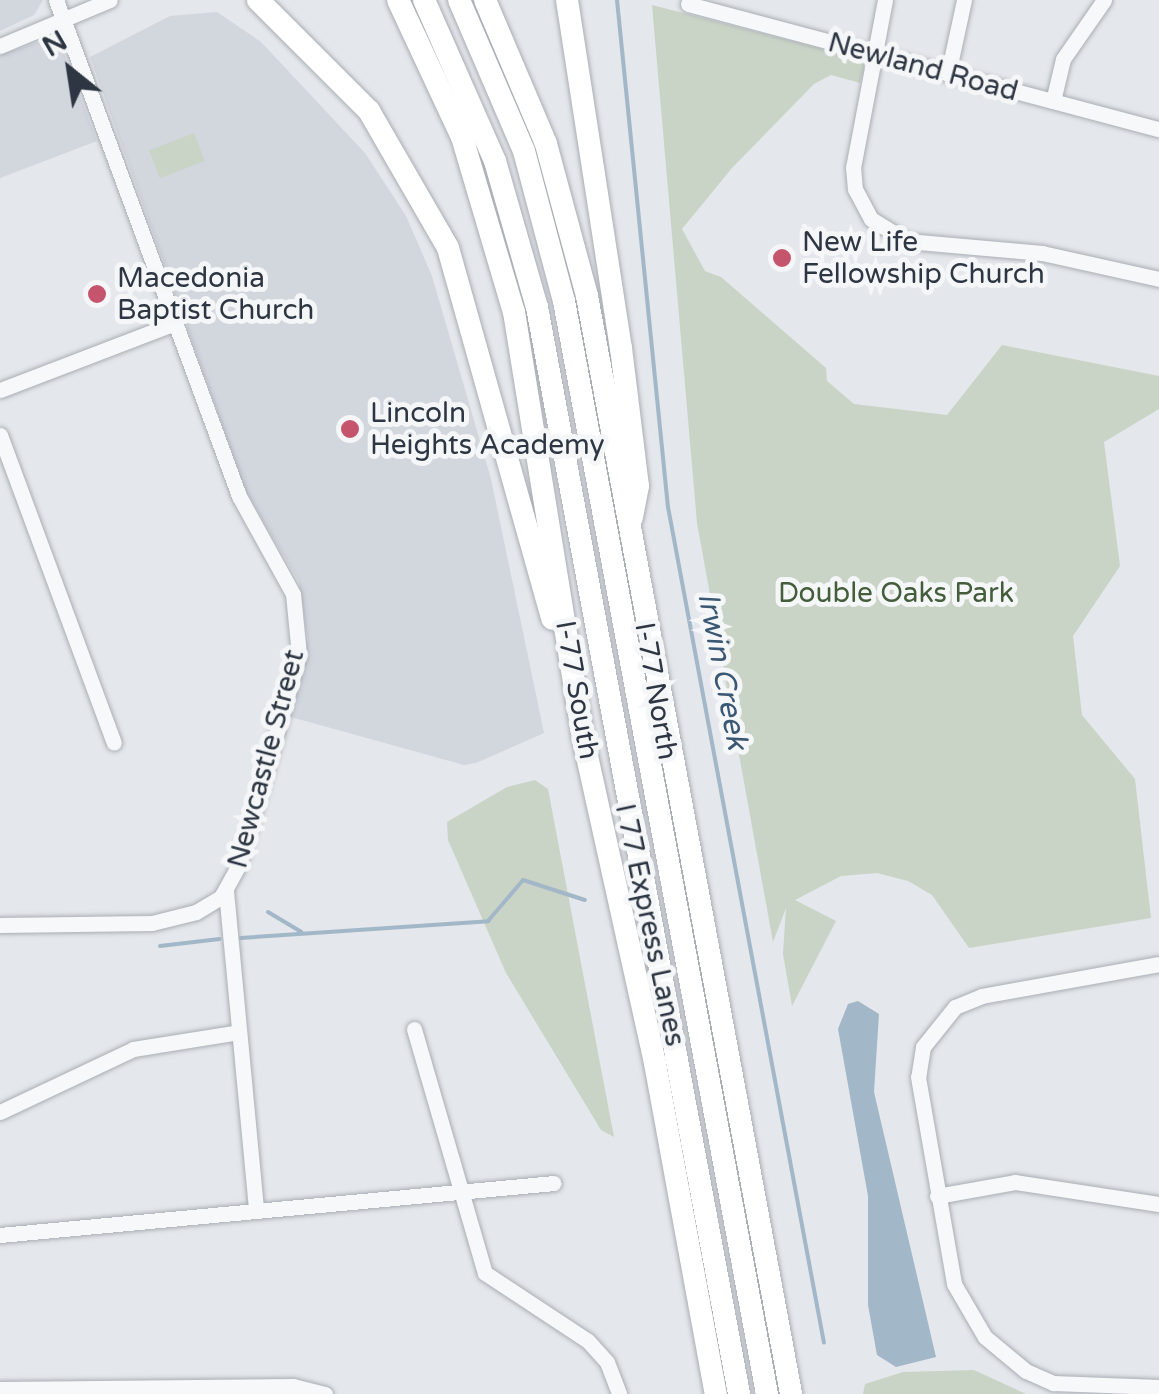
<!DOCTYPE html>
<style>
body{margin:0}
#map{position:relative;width:1159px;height:1394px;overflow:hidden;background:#e4e7eb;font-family:"Varela Round",sans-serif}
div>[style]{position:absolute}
.built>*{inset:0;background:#d2d6dd}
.green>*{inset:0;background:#cad4c6;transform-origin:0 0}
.water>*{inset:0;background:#a2b7c8}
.stream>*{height:4px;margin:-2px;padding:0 2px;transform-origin:2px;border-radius:2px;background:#a2b7c8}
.roads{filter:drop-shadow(0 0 2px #a9aeb5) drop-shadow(0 0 2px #a9aeb5)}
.minor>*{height:15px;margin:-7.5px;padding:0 7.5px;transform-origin:7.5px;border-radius:7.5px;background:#f7f8f9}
.highway>*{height:22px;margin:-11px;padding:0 11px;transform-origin:11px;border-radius:11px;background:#fff}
.dots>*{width:28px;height:28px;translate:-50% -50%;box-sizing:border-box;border:5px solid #f4f6f8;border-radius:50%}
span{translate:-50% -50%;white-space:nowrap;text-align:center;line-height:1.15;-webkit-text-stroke:10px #f4f6f8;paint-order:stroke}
.street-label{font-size:28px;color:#2d3642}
.poi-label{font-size:28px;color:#2d3642}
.left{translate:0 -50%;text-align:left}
.park-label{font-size:28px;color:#445d3b}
.water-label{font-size:30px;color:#3a5773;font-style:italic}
.north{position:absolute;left:20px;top:20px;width:100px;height:100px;-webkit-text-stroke:8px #f4f6f8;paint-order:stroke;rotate:330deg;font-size:28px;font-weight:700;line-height:40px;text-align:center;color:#2d3642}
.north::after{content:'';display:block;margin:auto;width:35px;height:45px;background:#2d3642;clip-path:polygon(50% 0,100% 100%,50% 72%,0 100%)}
</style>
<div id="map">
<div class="built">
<i style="clip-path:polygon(0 0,43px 0,34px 15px,0 31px)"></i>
<i style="clip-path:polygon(217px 12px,261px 42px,365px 153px,406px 216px,432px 276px,491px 479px,544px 733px,476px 763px,464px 765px,291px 717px,308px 639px,299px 582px,246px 491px,90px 57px,170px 16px)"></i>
<i style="clip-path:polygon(44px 40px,63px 51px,97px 141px,0 178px,0 55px)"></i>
</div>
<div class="green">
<i style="clip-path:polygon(652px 5px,866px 60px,860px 83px,831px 75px,814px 84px,732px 168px,682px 229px,705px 271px,721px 277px,826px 368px,827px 381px,854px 404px,947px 415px,1002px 345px,1159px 376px,1159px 409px,1104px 442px,1120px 566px,1073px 636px,1082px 715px,1135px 779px,1151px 918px,969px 948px,932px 895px,908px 881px,877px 873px,841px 876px,795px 900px,836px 921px,792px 1006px,783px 954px,786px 908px,773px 942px,697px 523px)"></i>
<i style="left:194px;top:133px;width:30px;height:48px;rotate:69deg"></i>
<i style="clip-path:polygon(535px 780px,548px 789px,614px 1137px,601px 1130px,506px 973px,448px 840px,447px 822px,507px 787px)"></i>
<i style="clip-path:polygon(974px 1370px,1026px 1394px,863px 1394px,865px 1384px,903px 1372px)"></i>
</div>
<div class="water">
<i style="clip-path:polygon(858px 1001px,879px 1014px,874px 1092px,936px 1357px,896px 1367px,877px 1355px,868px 1305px,868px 1196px,838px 1029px,848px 1004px)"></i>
</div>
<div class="stream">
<i style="left:617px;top:0;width:510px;rotate:84.26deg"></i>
<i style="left:668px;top:507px;width:850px;rotate:79.43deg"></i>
<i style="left:268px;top:912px;width:39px;rotate:31deg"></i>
<i style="left:241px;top:938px;width:248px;rotate:-3.9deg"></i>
<i style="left:488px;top:921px;width:54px;rotate:-49.5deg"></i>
<i style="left:523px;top:880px;width:65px;rotate:17.9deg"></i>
<i style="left:160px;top:946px;width:60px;rotate:-6.7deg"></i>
</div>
<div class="roads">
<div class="minor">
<i style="left:885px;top:0;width:170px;rotate:100.8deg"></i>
<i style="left:853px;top:167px;width:22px;rotate:85deg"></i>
<i style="left:855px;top:189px;width:34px;rotate:62deg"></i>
<i style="left:871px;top:219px;width:42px;rotate:31.4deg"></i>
<i style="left:907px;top:241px;width:136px;rotate:5.1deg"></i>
<i style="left:1042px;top:253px;width:120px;rotate:12.5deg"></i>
<i style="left:688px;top:4px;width:487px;rotate:14.9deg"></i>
<i style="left:0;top:46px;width:119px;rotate:-22.7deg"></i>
<i style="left:948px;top:74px;width:76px;rotate:-77.8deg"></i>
<i style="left:1053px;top:101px;width:43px;rotate:-76.6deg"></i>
<i style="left:1063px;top:59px;width:72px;rotate:-55.2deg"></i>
<i style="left:0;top:390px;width:187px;rotate:-20.9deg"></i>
<i style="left:0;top:435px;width:328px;rotate:69.7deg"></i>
<i style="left:226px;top:891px;width:321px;rotate:84.6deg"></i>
<i style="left:0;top:925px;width:152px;rotate:-0.8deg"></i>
<i style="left:152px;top:923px;width:45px;rotate:-14deg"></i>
<i style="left:196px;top:912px;width:29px;rotate:-31deg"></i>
<i style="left:221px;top:897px;width:38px;rotate:-61deg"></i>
<i style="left:239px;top:864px;width:217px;rotate:-74deg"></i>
<i style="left:299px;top:655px;width:61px;rotate:-95.6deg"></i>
<i style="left:293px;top:594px;width:112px;rotate:-118.9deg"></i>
<i style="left:239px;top:496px;width:529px;rotate:-110.25deg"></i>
<i style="left:1159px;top:964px;width:180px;rotate:169.8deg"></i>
<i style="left:982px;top:996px;width:29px;rotate:158deg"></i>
<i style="left:955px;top:1007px;width:51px;rotate:128.7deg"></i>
<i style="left:923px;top:1047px;width:30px;rotate:99deg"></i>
<i style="left:918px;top:1077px;width:210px;rotate:80.1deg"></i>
<i style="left:954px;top:1284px;width:61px;rotate:59.7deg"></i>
<i style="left:985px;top:1337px;width:53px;rotate:39.7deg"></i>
<i style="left:1026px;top:1371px;width:30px;rotate:24deg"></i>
<i style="left:1053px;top:1383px;width:106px;rotate:2.2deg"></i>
<i style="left:414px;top:1029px;width:254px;rotate:73.8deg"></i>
<i style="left:485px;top:1273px;width:123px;rotate:33.4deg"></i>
<i style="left:588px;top:1341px;width:28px;rotate:48deg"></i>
<i style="left:607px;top:1362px;width:34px;rotate:69deg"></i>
<i style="left:0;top:1112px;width:147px;rotate:-25.3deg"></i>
<i style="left:133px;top:1049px;width:107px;rotate:-9.1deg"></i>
<i style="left:937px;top:1196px;width:79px;rotate:-10.2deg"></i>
<i style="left:1015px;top:1182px;width:146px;rotate:8.7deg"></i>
<i style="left:0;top:1235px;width:556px;rotate:-5.36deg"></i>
<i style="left:0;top:1389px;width:293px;rotate:-0.6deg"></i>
<i style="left:293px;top:1386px;width:33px;rotate:14deg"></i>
</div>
<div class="highway">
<i style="left:258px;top:0;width:157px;rotate:45deg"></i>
<i style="left:369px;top:111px;width:158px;rotate:60deg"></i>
<i style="left:448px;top:248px;width:385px;rotate:74.3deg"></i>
<i style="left:398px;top:0;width:151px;rotate:65deg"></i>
<i style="left:462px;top:137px;width:183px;rotate:73.5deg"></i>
<i style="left:514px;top:312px;width:432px;rotate:80.8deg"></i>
<i style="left:583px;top:738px;width:333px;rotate:77.5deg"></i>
<i style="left:655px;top:1063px;width:337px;rotate:79.6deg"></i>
<i style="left:424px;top:0;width:176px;rotate:66.2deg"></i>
<i style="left:495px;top:161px;width:152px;rotate:74deg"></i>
<i style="left:537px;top:307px;width:1106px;rotate:79.47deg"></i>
<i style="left:459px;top:0;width:164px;rotate:66.7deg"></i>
<i style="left:524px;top:151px;width:155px;rotate:75.1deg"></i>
<i style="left:564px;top:301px;width:1112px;rotate:79.48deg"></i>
<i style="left:485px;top:0;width:156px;rotate:67deg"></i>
<i style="left:546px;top:144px;width:157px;rotate:74.9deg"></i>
<i style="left:587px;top:296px;width:1117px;rotate:79.47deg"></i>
<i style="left:567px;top:0;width:352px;rotate:81.2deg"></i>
<i style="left:621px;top:348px;width:139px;rotate:83deg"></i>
<i style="left:638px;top:486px;width:32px;rotate:101deg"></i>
</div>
</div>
<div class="dots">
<i style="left:782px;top:258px;background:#c5546d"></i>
<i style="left:97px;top:294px;background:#c5546d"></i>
<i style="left:350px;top:429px;background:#c5546d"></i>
</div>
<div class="street-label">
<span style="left:923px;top:67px;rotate:15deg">Newland Road</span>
<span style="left:577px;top:690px;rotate:80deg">I-77 South</span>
<span style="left:656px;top:691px;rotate:80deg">I-77 North</span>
<span style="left:266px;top:759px;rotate:-75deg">Newcastle Street</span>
<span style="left:650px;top:925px;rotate:78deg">I 77 Express Lanes</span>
</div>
<div class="poi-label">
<span class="left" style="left:802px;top:258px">New Life<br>Fellowship Church</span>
<span class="left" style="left:117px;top:294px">Macedonia<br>Baptist Church</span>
<span class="left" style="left:370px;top:429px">Lincoln<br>Heights Academy</span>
</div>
<div class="park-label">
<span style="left:896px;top:593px">Double Oaks Park</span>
</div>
<div class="water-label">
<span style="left:722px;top:671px;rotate:79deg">Irwin Creek</span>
</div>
<div class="north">N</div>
</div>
